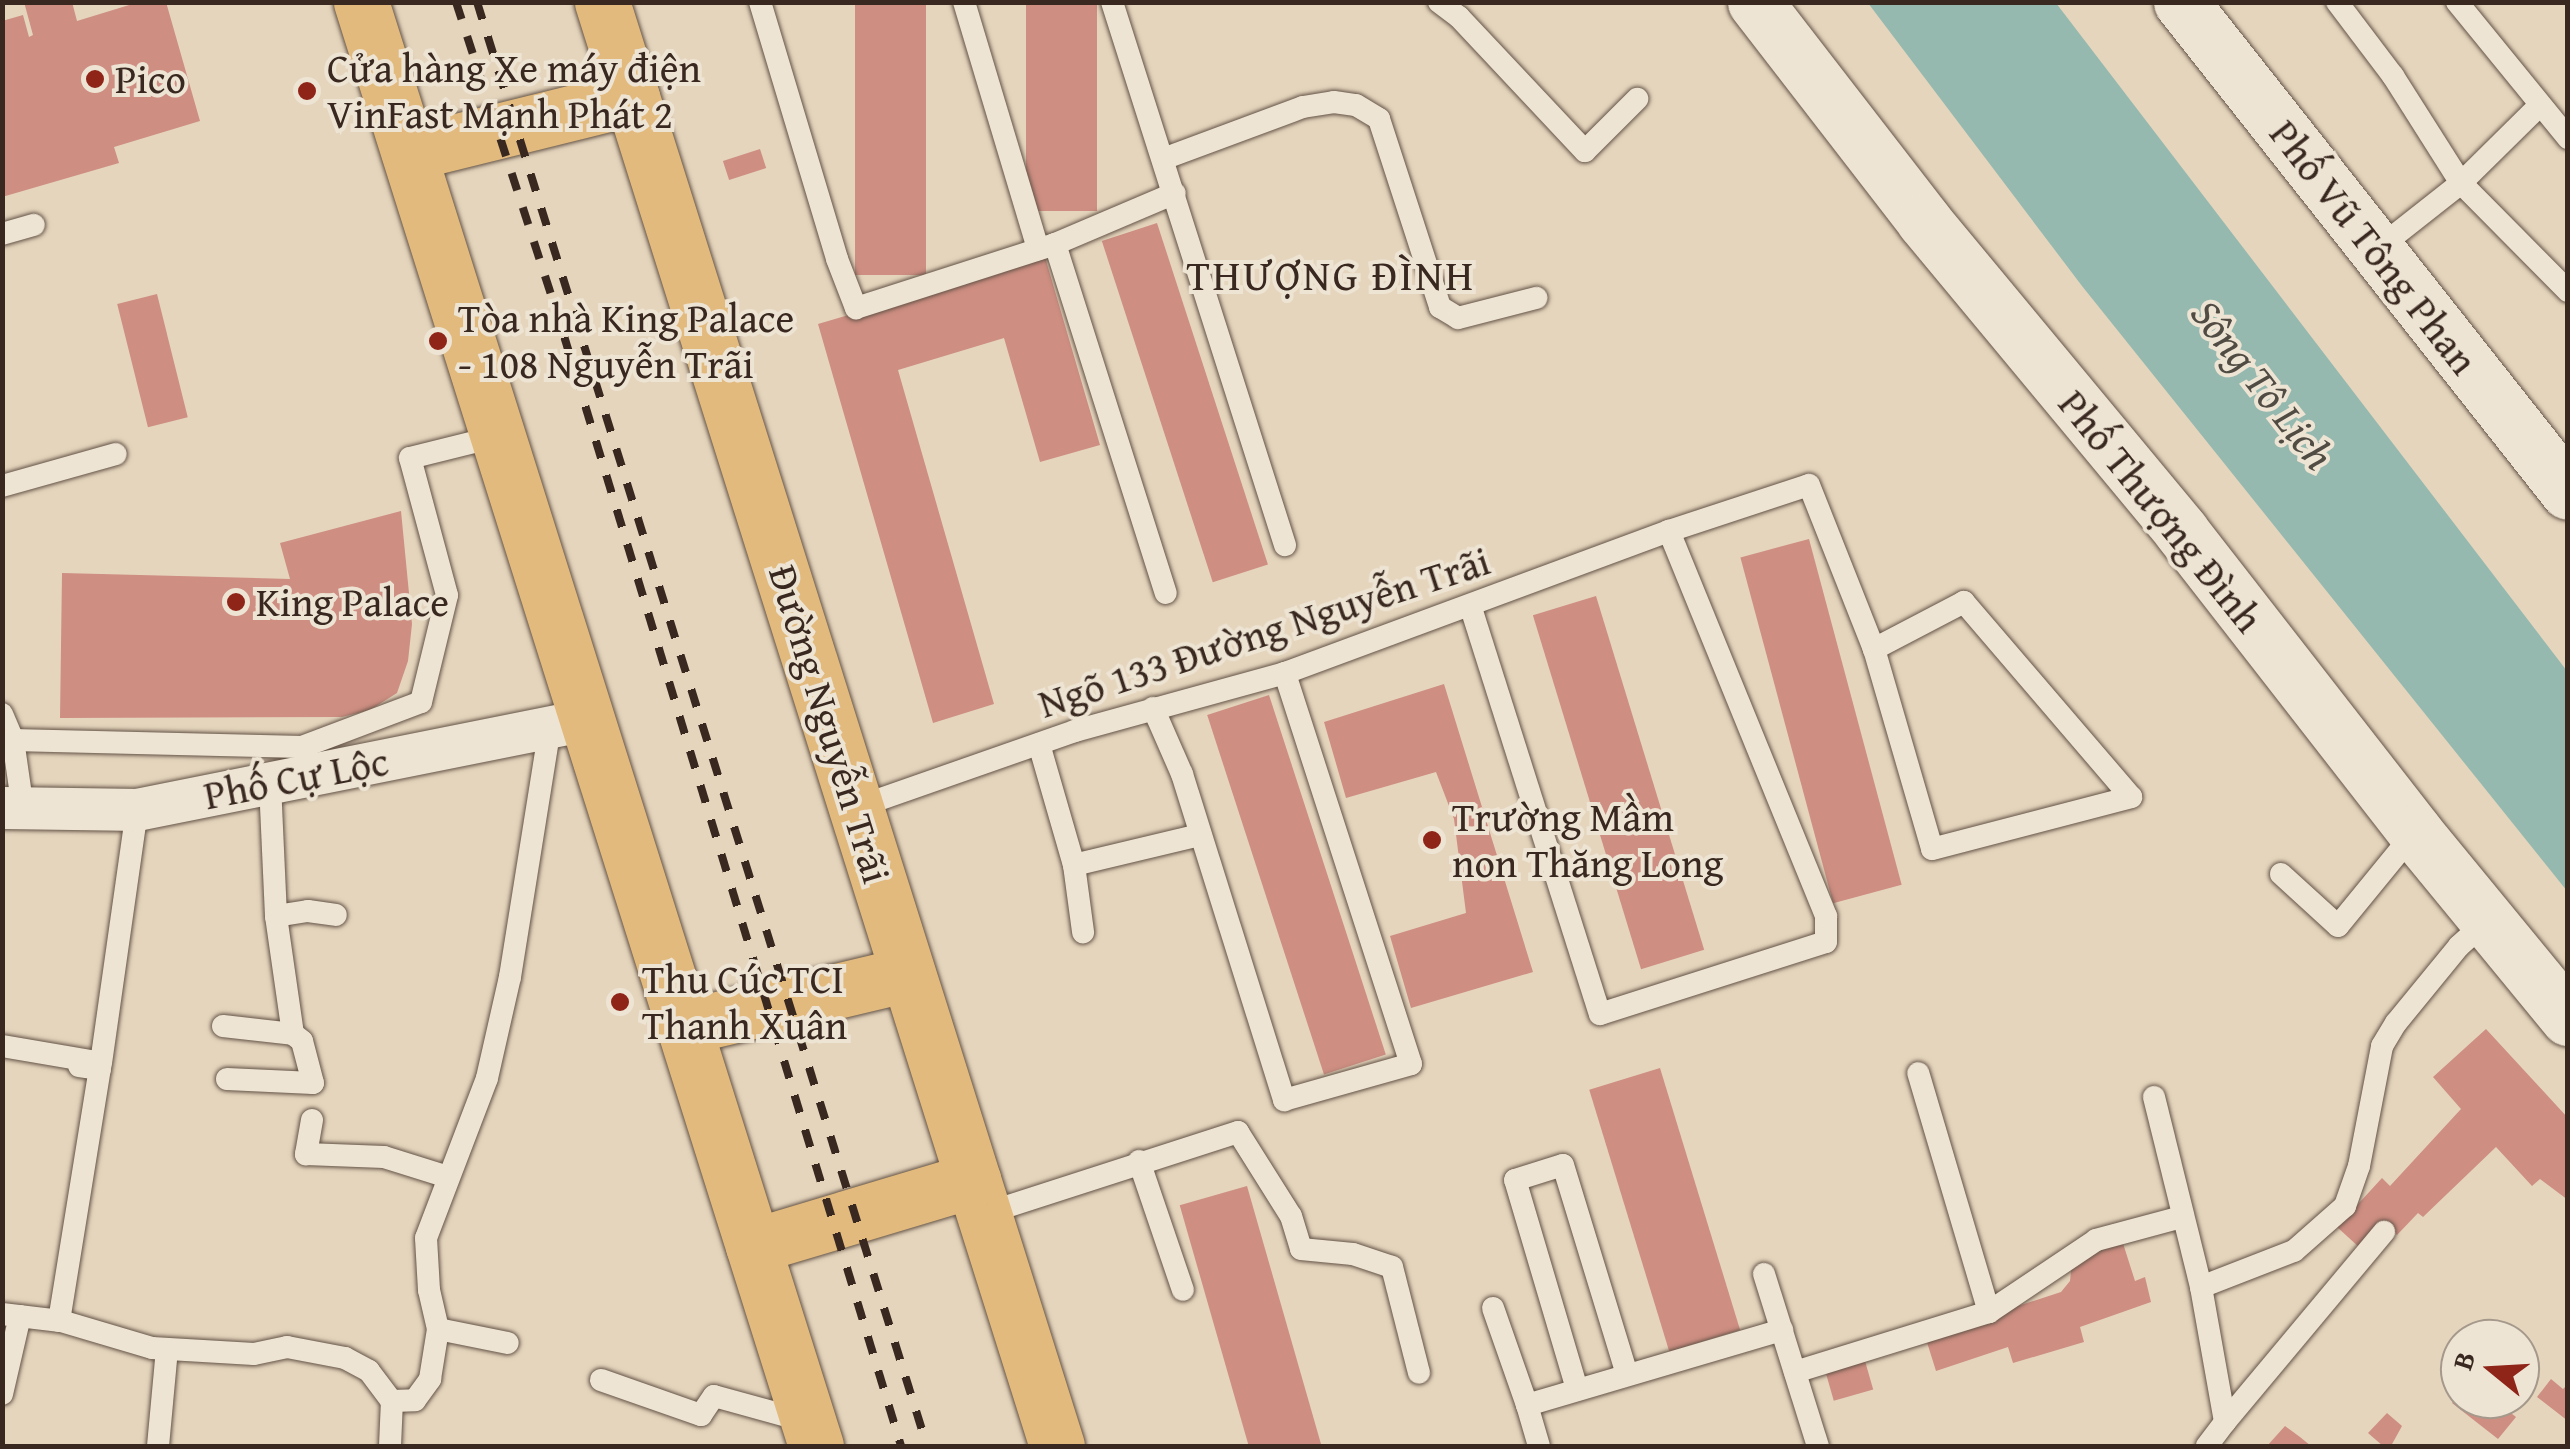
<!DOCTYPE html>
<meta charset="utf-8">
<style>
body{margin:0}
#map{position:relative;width:2570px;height:1449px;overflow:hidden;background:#e5d5bd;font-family:"Gentium Book Plus",serif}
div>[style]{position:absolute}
.water>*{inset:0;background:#96b9af}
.building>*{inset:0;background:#ce8e82;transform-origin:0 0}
.roads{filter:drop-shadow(0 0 2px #635346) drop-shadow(0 0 2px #635346)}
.lane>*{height:22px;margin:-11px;padding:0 11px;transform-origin:11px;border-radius:11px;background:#eee4d4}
.street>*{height:42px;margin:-21px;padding:0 21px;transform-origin:21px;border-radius:21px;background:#eee4d4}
.secondary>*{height:55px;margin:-27.5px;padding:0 27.5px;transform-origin:27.5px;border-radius:27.5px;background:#eee4d4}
.primary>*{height:55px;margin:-27.5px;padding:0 27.5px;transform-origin:27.5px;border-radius:27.5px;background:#e2ba7e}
.rail>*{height:8px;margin-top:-4px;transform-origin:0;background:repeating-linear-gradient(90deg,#38281f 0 18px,transparent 0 36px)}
.dots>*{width:28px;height:28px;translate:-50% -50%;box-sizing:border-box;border:5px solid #eee4d4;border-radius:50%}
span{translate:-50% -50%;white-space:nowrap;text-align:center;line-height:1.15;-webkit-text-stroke:8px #eee4d4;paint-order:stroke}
.poi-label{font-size:40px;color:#38281f}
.left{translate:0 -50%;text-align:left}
.street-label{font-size:40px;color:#38281f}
.neighbourhood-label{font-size:42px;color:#38281f;letter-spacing:2.5px}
.water-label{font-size:42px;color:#504c43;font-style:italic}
.frame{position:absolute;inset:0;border:5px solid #38281f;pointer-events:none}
.north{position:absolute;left:2440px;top:1319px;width:100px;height:100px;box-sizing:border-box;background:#eee4d4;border:2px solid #a5998c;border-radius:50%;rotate:288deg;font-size:28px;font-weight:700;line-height:40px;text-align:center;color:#38281f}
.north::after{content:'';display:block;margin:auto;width:35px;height:45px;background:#8f2418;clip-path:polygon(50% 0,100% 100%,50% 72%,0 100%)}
</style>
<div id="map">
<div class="water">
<i style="clip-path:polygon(1868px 3px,2056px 3px,2567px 671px,2567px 891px,2082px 286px)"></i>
</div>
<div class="building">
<i style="clip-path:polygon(24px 2px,72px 2px,77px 21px,139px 2px,166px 2px,200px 121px,114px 147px,119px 163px,2px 197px,2px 21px,23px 15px,29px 37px,33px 35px)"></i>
<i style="left:855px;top:2px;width:71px;height:273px"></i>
<i style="left:1026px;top:2px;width:71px;height:209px"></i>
<i style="left:760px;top:149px;width:20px;height:39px;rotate:72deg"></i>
<i style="left:1157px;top:223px;width:359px;height:58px;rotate:72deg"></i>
<i style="clip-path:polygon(1045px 257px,1100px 445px,1040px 462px,1004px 338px,898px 370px,994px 704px,933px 723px,818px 324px)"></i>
<i style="left:157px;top:294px;width:127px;height:41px;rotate:76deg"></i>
<i style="clip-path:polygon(401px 511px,412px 624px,408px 661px,397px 693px,370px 710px,342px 717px,60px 718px,62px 573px,290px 579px,280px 543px)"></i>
<i style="left:1809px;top:539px;width:358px;height:71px;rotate:75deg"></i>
<i style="left:1596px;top:596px;width:370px;height:66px;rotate:73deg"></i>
<i style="clip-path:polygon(1444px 684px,1533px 972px,1411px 1008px,1390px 936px,1466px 913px,1454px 819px,1436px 772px,1346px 798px,1324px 722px)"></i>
<i style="left:1269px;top:695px;width:378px;height:65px;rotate:72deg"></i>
<i style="clip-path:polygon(2486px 1029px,2568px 1118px,2568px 1200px,2540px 1179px,2532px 1186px,2496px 1147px,2423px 1217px,2418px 1213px,2397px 1235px,2383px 1222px,2360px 1248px,2337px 1227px,2382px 1178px,2390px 1186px,2461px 1109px,2433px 1077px)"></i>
<i style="left:1660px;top:1068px;width:274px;height:74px;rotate:73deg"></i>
<i style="left:1247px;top:1186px;width:271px;height:70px;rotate:74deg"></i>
<i style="clip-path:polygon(2121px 1237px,2135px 1281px,2145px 1277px,2151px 1302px,2080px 1327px,2084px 1342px,2013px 1363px,2008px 1347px,1936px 1371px,1925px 1336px,2061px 1292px,2070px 1281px,2072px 1260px)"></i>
<i style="left:1863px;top:1354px;width:37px;height:41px;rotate:74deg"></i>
<i style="clip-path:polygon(2551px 1379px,2563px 1389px,2568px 1384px,2568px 1421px,2537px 1397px)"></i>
<i style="clip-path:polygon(2460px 1392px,2460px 1399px,2493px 1399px,2516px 1417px,2498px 1439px,2452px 1403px)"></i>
<i style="clip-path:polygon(2387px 1413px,2402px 1426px,2391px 1446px,2383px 1446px,2368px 1433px)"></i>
<i style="clip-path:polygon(2285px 1426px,2300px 1437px,2311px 1446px,2267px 1446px)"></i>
</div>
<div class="roads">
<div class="lane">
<i style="left:760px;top:2px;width:268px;rotate:73.3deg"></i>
<i style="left:837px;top:259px;width:53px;rotate:68.8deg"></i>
<i style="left:856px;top:308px;width:209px;rotate:-17.8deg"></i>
<i style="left:1055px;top:244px;width:130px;rotate:-23deg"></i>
<i style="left:964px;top:2px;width:258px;rotate:73.3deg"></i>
<i style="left:1112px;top:2px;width:570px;rotate:72.33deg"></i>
<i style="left:1439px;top:2px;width:25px;rotate:37deg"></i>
<i style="left:1459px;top:17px;width:184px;rotate:46.8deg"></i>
<i style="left:1585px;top:151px;width:74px;rotate:-45deg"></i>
<i style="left:2337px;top:2px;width:93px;rotate:52.9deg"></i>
<i style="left:2393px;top:76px;width:127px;rotate:57.6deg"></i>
<i style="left:2461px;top:183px;width:152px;rotate:45.3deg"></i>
<i style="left:2457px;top:2px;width:176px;rotate:50.8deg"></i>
<i style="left:1163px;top:159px;width:149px;rotate:-20.4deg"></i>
<i style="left:1303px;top:107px;width:31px;rotate:-9deg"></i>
<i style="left:1334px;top:102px;width:22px;rotate:8deg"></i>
<i style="left:1356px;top:105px;width:27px;rotate:31deg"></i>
<i style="left:1379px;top:119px;width:198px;rotate:72deg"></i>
<i style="left:1440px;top:307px;width:21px;rotate:31deg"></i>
<i style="left:1458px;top:318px;width:81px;rotate:-14.4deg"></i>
<i style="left:2px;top:234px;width:33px;rotate:-16deg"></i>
<i style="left:1055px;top:244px;width:366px;rotate:72.4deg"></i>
<i style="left:2376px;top:250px;width:108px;rotate:-38.2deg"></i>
<i style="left:2461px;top:183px;width:108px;rotate:-44.6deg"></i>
<i style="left:2px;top:486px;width:118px;rotate:-15.7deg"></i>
<i style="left:1471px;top:608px;width:426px;rotate:72.4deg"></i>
<i style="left:1600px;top:1014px;width:237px;rotate:-17.7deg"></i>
<i style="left:1826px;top:942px;width:26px;rotate:-90deg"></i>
<i style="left:1826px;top:916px;width:416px;rotate:-112.2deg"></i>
<i style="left:1153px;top:708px;width:72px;rotate:66.3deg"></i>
<i style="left:1182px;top:774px;width:342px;rotate:72.6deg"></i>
<i style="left:1284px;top:1100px;width:132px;rotate:-15.8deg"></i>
<i style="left:1411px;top:1064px;width:411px;rotate:-107.9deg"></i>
<i style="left:2px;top:714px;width:28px;rotate:67deg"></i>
<i style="left:1039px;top:744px;width:126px;rotate:73.9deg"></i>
<i style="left:1074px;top:865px;width:68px;rotate:82.3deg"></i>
<i style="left:855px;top:808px;width:233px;rotate:-19.3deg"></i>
<i style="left:1075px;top:731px;width:218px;rotate:-15.4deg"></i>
<i style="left:1285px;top:673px;width:409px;rotate:-20.3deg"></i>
<i style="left:1669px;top:531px;width:147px;rotate:-18.2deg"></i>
<i style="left:1809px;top:485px;width:176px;rotate:68.4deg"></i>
<i style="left:1874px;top:649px;width:208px;rotate:73.8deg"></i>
<i style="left:1932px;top:849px;width:206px;rotate:-14.6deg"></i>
<i style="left:2131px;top:797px;width:257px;rotate:-130.6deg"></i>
<i style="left:1964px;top:602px;width:102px;rotate:152.4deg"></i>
<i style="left:23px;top:809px;width:70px;rotate:-98.2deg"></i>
<i style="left:13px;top:740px;width:289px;rotate:1.4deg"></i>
<i style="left:302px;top:747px;width:127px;rotate:-20.7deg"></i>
<i style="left:421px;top:702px;width:110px;rotate:-76.3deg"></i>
<i style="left:447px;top:595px;width:142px;rotate:-105.1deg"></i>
<i style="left:410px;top:458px;width:91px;rotate:-14deg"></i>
<i style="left:1074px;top:865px;width:130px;rotate:-13.4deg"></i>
<i style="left:2281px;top:874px;width:77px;rotate:42.4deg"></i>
<i style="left:2338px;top:926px;width:122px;rotate:-50.7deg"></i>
<i style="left:276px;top:916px;width:32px;rotate:-9deg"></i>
<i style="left:308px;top:911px;width:28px;rotate:8deg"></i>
<i style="left:223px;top:1026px;width:70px;rotate:6.5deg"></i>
<i style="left:2px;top:1046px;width:100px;rotate:9.7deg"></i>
<i style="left:101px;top:1063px;width:256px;rotate:-81.9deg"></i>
<i style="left:227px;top:1079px;width:86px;rotate:2.7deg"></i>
<i style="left:313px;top:1083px;width:43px;rotate:-104.7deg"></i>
<i style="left:302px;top:1041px;width:11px;rotate:-142deg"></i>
<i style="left:293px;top:1034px;width:119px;rotate:-98.2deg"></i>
<i style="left:276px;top:916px;width:133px;rotate:-92.6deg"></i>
<i style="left:2154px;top:1097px;width:196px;rotate:76.1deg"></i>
<i style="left:2201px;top:1287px;width:137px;rotate:79.9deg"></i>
<i style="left:2225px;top:1422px;width:30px;rotate:127deg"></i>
<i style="left:312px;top:1120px;width:35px;rotate:100deg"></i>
<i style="left:306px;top:1154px;width:78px;rotate:2.2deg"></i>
<i style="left:384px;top:1157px;width:67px;rotate:17.4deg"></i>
<i style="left:1139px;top:1161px;width:136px;rotate:71.2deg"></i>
<i style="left:984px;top:1214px;width:267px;rotate:-17.9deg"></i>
<i style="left:1238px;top:1132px;width:99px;rotate:57.8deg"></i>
<i style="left:1291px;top:1216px;width:34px;rotate:73deg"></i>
<i style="left:1301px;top:1249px;width:52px;rotate:5.5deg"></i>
<i style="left:1353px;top:1254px;width:41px;rotate:18.4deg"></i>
<i style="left:1392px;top:1267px;width:109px;rotate:75.7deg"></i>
<i style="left:1764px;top:1274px;width:180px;rotate:72.6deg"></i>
<i style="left:2201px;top:1287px;width:100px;rotate:-21.2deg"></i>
<i style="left:2294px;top:1251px;width:68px;rotate:-41.4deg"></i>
<i style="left:2345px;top:1206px;width:42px;rotate:-70.7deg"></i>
<i style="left:2359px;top:1166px;width:122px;rotate:-79.1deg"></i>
<i style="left:2382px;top:1046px;width:27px;rotate:-59deg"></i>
<i style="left:2396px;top:1023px;width:99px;rotate:-50.7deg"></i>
<i style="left:2459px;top:946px;width:38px;rotate:-42deg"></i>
<i style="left:1493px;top:1308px;width:103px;rotate:70.7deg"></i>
<i style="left:1989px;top:1312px;width:129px;rotate:-33.9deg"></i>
<i style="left:2096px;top:1240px;width:89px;rotate:-15deg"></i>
<i style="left:2px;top:1314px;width:59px;rotate:6.8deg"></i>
<i style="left:61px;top:1321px;width:95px;rotate:16.5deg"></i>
<i style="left:152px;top:1348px;width:102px;rotate:3.4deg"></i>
<i style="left:254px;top:1354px;width:34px;rotate:-12deg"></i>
<i style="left:287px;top:1347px;width:59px;rotate:10.7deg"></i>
<i style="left:345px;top:1358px;width:27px;rotate:28deg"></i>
<i style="left:369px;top:1371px;width:38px;rotate:53deg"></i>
<i style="left:59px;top:1321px;width:255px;rotate:-80.8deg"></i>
<i style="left:100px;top:1069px;width:21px;rotate:-172deg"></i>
<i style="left:438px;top:1329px;width:71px;rotate:11.3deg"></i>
<i style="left:1795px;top:1372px;width:203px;rotate:-17.2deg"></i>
<i style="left:1989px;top:1312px;width:249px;rotate:-106.5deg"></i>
<i style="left:601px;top:1380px;width:106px;rotate:19.3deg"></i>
<i style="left:701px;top:1415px;width:23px;rotate:-56deg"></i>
<i style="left:714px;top:1396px;width:90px;rotate:15.4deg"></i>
<i style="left:1577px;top:1389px;width:218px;rotate:-106.5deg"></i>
<i style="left:1515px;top:1180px;width:50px;rotate:-17.4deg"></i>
<i style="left:1563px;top:1165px;width:219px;rotate:73deg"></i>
<i style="left:2px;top:1394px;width:80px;rotate:-77deg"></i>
<i style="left:392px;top:1401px;width:23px;rotate:-2deg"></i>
<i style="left:415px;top:1400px;width:26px;rotate:-54deg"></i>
<i style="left:430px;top:1379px;width:51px;rotate:-80.9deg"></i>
<i style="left:438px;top:1329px;width:40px;rotate:-103deg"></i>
<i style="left:429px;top:1290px;width:52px;rotate:-93.3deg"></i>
<i style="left:426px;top:1238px;width:171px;rotate:-69.1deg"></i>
<i style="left:487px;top:1078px;width:104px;rotate:-77.2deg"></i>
<i style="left:510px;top:977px;width:253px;rotate:-80.9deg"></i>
<i style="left:2225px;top:1422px;width:248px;rotate:-50.1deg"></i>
<i style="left:158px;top:1446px;width:97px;rotate:-84.7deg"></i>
<i style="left:390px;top:1446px;width:45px;rotate:-87.5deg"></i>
<i style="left:1539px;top:1446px;width:43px;rotate:-106.3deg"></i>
<i style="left:1527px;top:1405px;width:266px;rotate:-16.4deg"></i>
</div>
<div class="street">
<i style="left:2px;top:808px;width:135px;rotate:0.8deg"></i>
<i style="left:137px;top:810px;width:459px;rotate:-11.3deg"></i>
</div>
<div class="secondary">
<i style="left:1755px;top:2px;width:277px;rotate:52.3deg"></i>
<i style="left:1924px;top:221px;width:403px;rotate:50.3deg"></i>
<i style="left:2181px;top:531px;width:381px;rotate:52.1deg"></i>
<i style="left:2415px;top:832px;width:241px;rotate:50.6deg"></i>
<i style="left:2181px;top:2px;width:624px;rotate:51.7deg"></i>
</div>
<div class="primary">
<i style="left:361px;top:2px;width:1514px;rotate:72.51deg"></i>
<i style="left:602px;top:2px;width:1514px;rotate:72.51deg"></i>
<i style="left:409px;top:153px;width:230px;rotate:-13.9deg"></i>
<i style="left:684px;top:1027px;width:230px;rotate:-13.3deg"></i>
<i style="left:753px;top:1246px;width:230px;rotate:-16.7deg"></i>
</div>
</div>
<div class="rail">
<i style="left:456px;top:2px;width:317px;rotate:72deg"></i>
<i style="left:554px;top:303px;width:1195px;rotate:73.11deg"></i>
<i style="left:477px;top:2px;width:1512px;rotate:72.69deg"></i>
</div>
<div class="dots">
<i style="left:95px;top:79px;background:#8f2418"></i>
<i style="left:307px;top:91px;background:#8f2418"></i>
<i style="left:438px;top:341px;background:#8f2418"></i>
<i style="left:236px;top:602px;background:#8f2418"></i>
<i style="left:1432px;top:840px;background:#8f2418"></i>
<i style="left:620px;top:1002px;background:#8f2418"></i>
</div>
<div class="poi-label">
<span class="left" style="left:327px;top:91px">Cửa hàng Xe máy điện<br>VinFast Mạnh Phát 2</span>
<span class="left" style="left:115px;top:79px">Pico</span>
<span class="left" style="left:458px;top:341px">Tòa nhà King Palace<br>- 108 Nguyễn Trãi</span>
<span class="left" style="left:256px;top:602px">King Palace</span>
<span class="left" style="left:1452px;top:840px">Trường Mầm<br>non Thăng Long</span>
<span class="left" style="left:642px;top:1002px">Thu Cúc TCI<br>Thanh Xuân</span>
</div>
<div class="street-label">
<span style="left:2374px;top:247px;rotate:52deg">Phố Vũ Tông Phan</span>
<span style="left:2161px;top:511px;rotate:51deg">Phố Thượng Đình</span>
<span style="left:1264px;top:632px;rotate:-18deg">Ngõ 133 Đường Nguyễn Trãi</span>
<span style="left:830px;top:724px;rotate:73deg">Đường Nguyễn Trãi</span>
<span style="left:296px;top:778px;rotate:-11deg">Phố Cự Lộc</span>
</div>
<div class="neighbourhood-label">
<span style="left:1331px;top:275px">THƯỢNG ĐÌNH</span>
</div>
<div class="water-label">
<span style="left:2263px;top:384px;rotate:52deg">Sông Tô Lịch</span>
</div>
<div class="frame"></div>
<div class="north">B</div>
</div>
